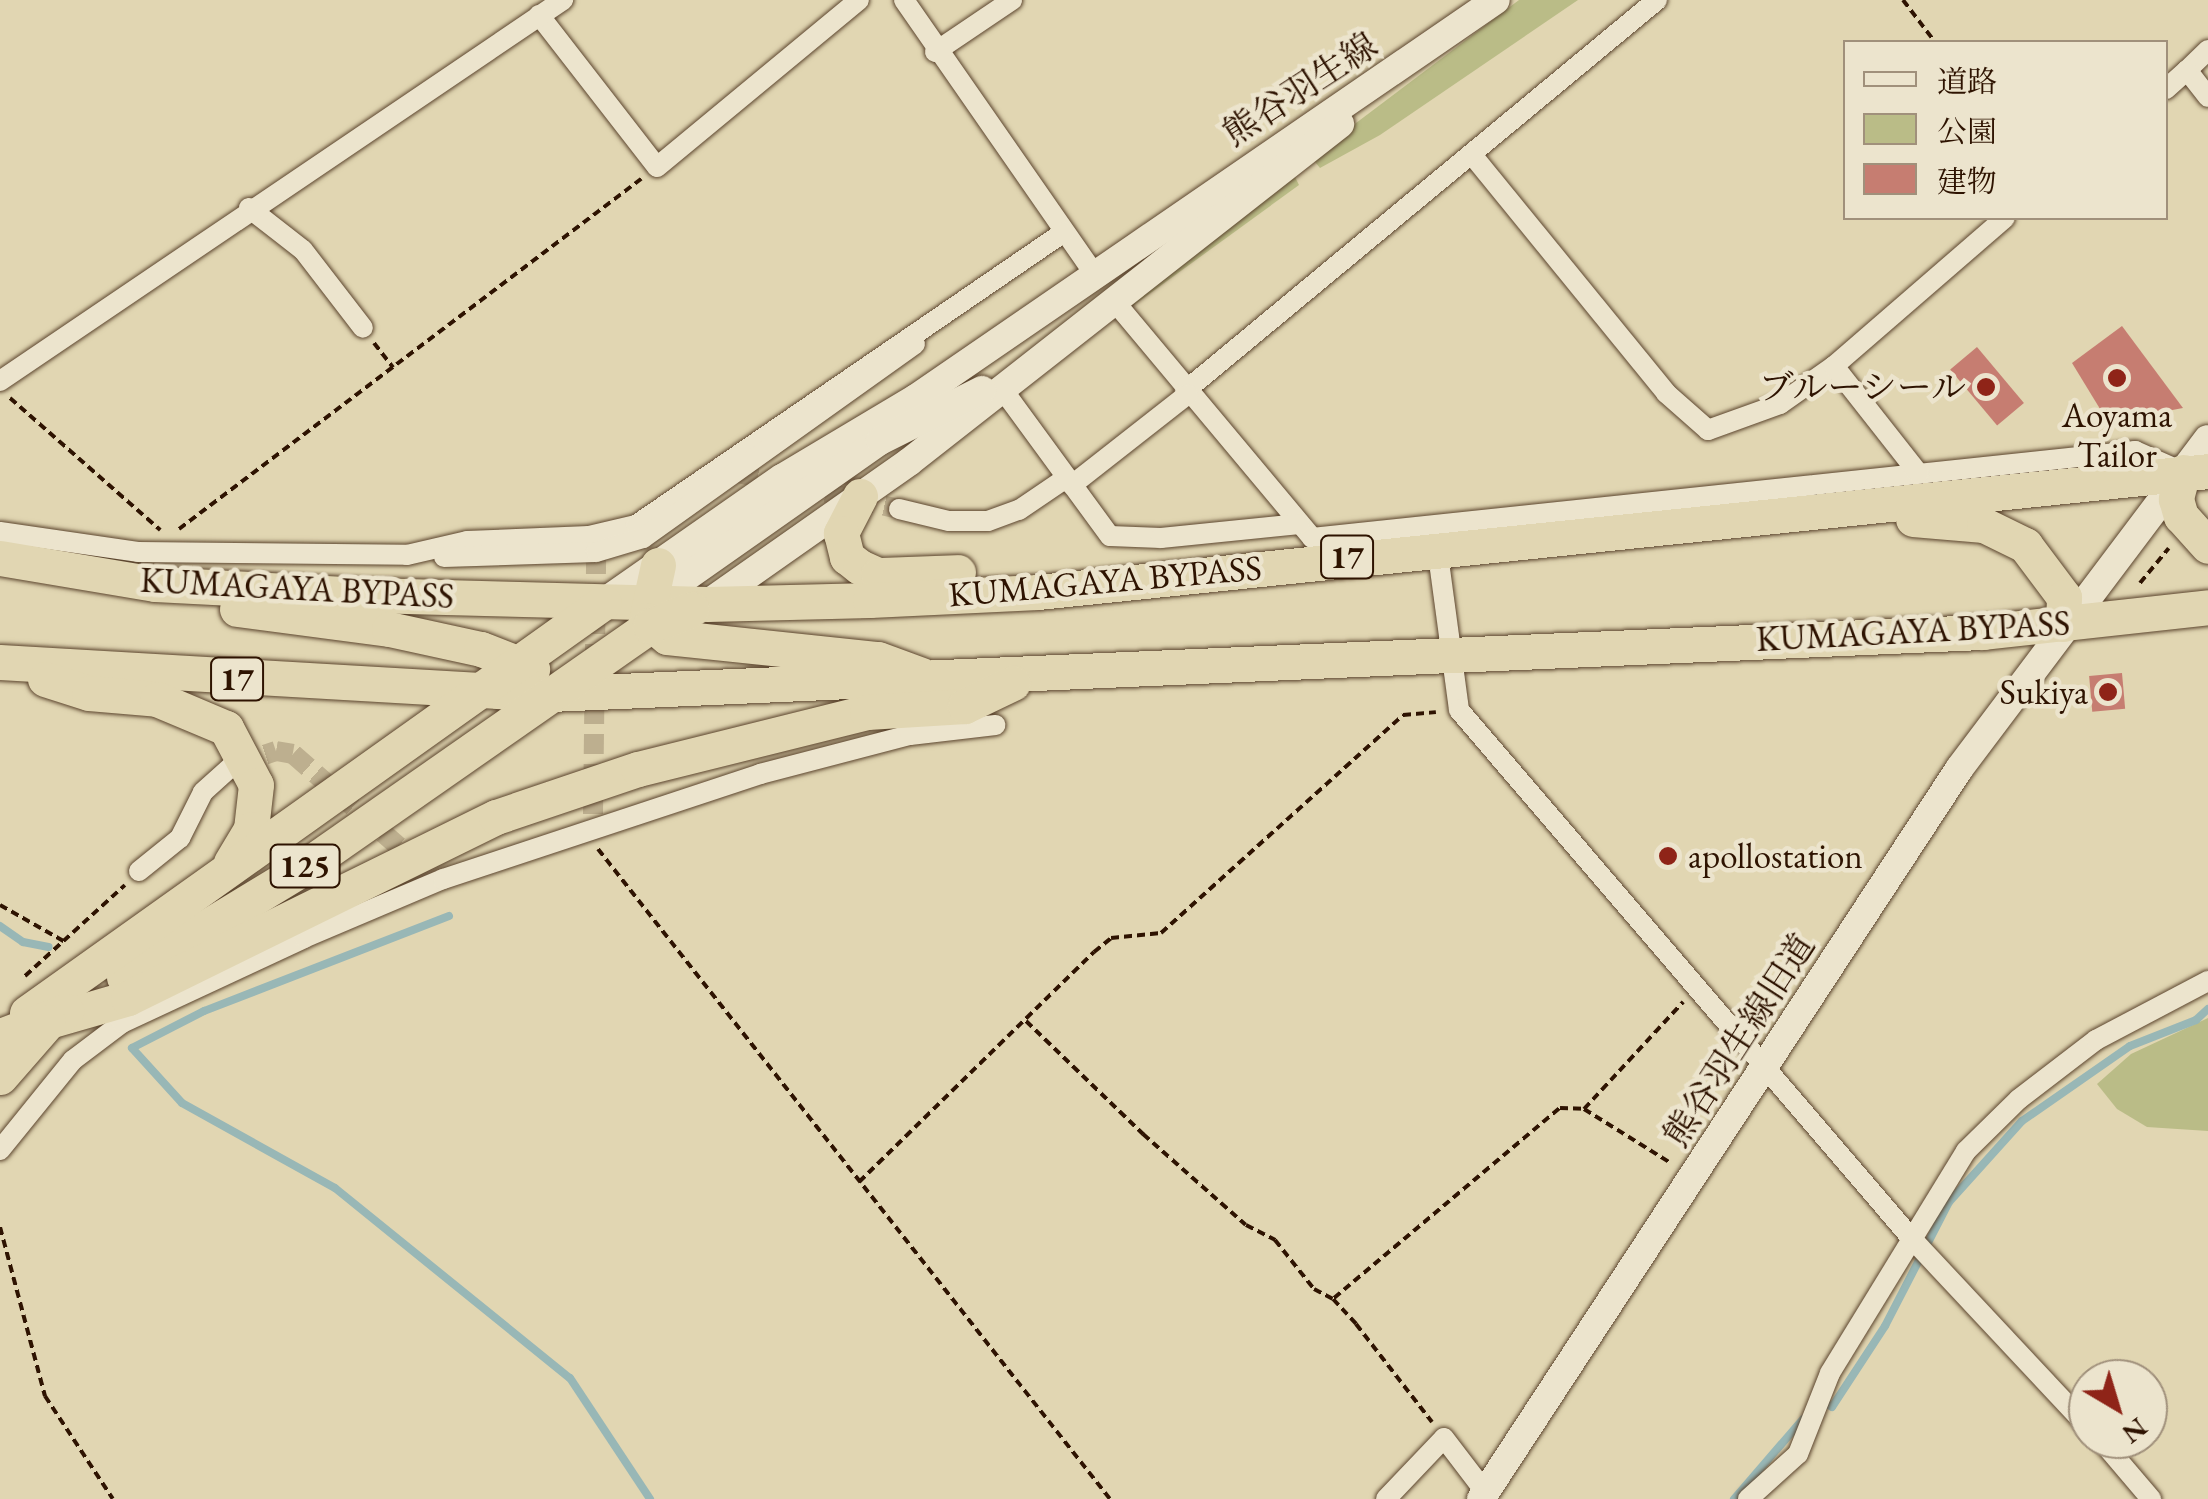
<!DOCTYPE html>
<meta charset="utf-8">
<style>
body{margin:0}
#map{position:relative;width:2208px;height:1499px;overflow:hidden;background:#e1d6b2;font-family:"EB Garamond","Noto Serif JP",serif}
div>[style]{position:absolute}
.green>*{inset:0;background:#babc87}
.stream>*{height:8px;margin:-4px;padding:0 4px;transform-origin:4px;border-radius:4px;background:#98b7b6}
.building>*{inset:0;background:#c67d71;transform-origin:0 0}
.street-tunnel>*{height:20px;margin-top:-10px;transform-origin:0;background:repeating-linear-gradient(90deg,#bdaf8f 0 20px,transparent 0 30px)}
.path>*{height:4px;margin-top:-2px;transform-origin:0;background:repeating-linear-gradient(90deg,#2e1301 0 8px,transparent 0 13px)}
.roads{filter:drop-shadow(0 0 2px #5b442d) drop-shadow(0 0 2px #5b442d)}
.street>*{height:20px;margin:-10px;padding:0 10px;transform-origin:10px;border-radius:10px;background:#ece4cd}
.secondary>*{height:28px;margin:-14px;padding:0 14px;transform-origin:14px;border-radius:14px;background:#ece4cd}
.highway>*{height:35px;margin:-17.5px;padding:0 17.5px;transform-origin:17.5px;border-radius:17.5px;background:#e1d6b2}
.dots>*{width:28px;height:28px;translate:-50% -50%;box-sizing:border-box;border:5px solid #ece4cd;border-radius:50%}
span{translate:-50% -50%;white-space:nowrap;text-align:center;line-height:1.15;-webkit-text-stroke:9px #ece4cd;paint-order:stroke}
.shield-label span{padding:2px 8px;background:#ece4cd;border:2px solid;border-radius:8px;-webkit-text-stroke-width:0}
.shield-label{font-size:32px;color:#2e1301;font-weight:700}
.street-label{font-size:35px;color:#2e1301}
.poi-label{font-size:35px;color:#2e1301}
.right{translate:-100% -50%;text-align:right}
.left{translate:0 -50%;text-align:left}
.legend{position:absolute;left:1843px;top:40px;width:325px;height:180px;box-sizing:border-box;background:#ece4cd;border:2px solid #a0907b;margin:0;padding:12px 18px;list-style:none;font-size:30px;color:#2e1301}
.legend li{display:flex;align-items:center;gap:20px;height:50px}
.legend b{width:50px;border:2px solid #a0907b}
.north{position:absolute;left:2068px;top:1359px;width:100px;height:100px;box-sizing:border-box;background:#ece4cd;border:2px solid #a0907b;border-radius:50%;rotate:142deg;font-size:28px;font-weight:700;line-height:40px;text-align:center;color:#2e1301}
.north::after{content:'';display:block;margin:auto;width:35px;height:45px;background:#8f2418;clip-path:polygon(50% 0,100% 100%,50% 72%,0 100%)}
</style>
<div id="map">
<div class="green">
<i style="clip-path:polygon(1519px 0,1578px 0,1380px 135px,1320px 168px,1311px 157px)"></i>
<i style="clip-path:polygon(1292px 171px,1299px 185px,1130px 308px,1132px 297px)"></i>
<i style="clip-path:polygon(2208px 1018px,2208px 1131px,2147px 1127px,2117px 1109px,2097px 1084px,2131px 1054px)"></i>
</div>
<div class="stream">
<i style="left:449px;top:916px;width:263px;rotate:158.8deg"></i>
<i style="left:204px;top:1011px;width:81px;rotate:152.8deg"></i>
<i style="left:132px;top:1048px;width:74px;rotate:47.7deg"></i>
<i style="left:182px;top:1103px;width:175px;rotate:29.1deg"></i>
<i style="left:335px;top:1188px;width:302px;rotate:39deg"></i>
<i style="left:570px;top:1378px;width:145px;rotate:56.5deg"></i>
<i style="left:0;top:926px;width:28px;rotate:35deg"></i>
<i style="left:23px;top:942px;width:26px;rotate:11deg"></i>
<i style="left:1823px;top:1402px;width:10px;rotate:29deg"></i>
<i style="left:1832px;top:1407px;width:97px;rotate:-56.8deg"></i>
<i style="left:1885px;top:1326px;width:140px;rotate:-62.7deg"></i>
<i style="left:1949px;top:1202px;width:109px;rotate:-48deg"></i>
<i style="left:2022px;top:1121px;width:131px;rotate:-34.8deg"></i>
<i style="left:2130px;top:1046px;width:71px;rotate:-21.5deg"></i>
<i style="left:2196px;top:1020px;width:16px;rotate:-43deg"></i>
<i style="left:1734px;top:1499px;width:106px;rotate:-49.2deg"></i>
</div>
<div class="building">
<i style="clip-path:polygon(2122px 326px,2183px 408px,2108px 422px,2072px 363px)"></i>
<i style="left:1977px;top:347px;width:73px;height:35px;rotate:50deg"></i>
<i style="left:2122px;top:673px;width:36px;height:33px;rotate:85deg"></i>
</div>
<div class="street-tunnel">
<i style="left:738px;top:473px;width:165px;rotate:12.6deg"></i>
<i style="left:237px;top:764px;width:41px;rotate:-18.4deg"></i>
<i style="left:276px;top:751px;width:17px;rotate:10deg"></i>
<i style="left:293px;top:754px;width:179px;rotate:41.2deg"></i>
<i style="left:593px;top:814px;width:262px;rotate:-89.3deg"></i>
</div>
<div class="path">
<i style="left:1903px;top:0;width:53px;rotate:52.7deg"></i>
<i style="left:374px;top:343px;width:31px;rotate:52deg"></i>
<i style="left:10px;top:398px;width:200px;rotate:41.3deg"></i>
<i style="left:179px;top:529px;width:580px;rotate:-37.15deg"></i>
<i style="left:2140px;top:583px;width:45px;rotate:-50.4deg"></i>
<i style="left:598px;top:849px;width:827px;rotate:51.77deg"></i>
<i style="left:0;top:905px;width:75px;rotate:29.6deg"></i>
<i style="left:25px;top:976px;width:135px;rotate:-42.3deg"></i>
<i style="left:1026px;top:1021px;width:163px;rotate:44deg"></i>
<i style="left:1143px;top:1134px;width:137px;rotate:41.5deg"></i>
<i style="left:1246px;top:1225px;width:33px;rotate:27deg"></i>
<i style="left:1275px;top:1240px;width:63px;rotate:51.5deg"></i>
<i style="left:1314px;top:1289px;width:21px;rotate:28deg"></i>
<i style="left:1333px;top:1299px;width:34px;rotate:47deg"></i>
<i style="left:1356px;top:1324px;width:124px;rotate:52.2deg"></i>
<i style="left:1584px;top:1109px;width:146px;rotate:-47.2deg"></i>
<i style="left:859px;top:1182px;width:329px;rotate:-44.4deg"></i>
<i style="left:1094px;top:952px;width:22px;rotate:-39deg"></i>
<i style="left:1111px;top:938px;width:50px;rotate:-5.7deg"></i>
<i style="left:1161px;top:933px;width:326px;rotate:-42deg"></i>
<i style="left:1403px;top:715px;width:33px;rotate:-5deg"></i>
<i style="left:0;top:1227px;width:175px;rotate:75.1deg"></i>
<i style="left:45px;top:1396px;width:123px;rotate:56.6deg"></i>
<i style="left:1334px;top:1298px;width:295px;rotate:-40.1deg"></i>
<i style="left:1560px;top:1108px;width:24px;rotate:2deg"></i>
<i style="left:1584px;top:1109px;width:100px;rotate:31.9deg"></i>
</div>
<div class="roads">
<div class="street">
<i style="left:904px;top:0;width:333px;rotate:55.2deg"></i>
<i style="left:539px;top:15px;width:192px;rotate:52.2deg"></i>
<i style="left:657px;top:167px;width:262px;rotate:-39.6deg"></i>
<i style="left:2208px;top:50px;width:29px;rotate:136deg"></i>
<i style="left:2187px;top:70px;width:34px;rotate:52deg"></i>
<i style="left:935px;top:52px;width:93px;rotate:-34deg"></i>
<i style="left:2166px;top:89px;width:28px;rotate:-42deg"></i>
<i style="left:1473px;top:156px;width:306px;rotate:50.8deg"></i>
<i style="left:1666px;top:393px;width:56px;rotate:41.4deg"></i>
<i style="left:1708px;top:430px;width:77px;rotate:-19.9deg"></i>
<i style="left:1780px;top:404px;width:66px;rotate:-35.1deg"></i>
<i style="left:1834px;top:366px;width:226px;rotate:-40.9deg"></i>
<i style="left:249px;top:208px;width:68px;rotate:37.9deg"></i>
<i style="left:303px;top:250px;width:98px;rotate:52.4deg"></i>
<i style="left:1115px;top:302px;width:307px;rotate:50.1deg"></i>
<i style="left:1312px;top:538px;width:828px;rotate:-6.03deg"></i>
<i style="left:2135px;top:451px;width:45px;rotate:23.7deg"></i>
<i style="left:1834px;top:366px;width:137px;rotate:51.8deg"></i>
<i style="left:0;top:381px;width:680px;rotate:-34.09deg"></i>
<i style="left:1003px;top:390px;width:181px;rotate:53.8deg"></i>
<i style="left:1110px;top:536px;width:51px;rotate:2.2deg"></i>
<i style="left:1161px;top:538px;width:139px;rotate:-5.8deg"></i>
<i style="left:1185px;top:391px;width:613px;rotate:-39.64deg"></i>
<i style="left:1072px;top:485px;width:147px;rotate:-38.1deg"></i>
<i style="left:899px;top:509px;width:51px;rotate:13.5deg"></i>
<i style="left:949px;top:521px;width:39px"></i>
<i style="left:988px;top:521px;width:33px;rotate:-20deg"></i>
<i style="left:1019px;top:510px;width:57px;rotate:-34.2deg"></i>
<i style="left:0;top:532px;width:139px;rotate:8.2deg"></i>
<i style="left:138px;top:552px;width:269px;rotate:0.6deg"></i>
<i style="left:407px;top:555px;width:62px;rotate:-13.1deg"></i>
<i style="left:467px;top:541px;width:122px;rotate:-2.3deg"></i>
<i style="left:589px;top:536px;width:48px;rotate:-13.2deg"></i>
<i style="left:636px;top:525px;width:519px;rotate:-34.39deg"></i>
<i style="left:1437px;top:547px;width:164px;rotate:82.3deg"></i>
<i style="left:1459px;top:710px;width:698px;rotate:49.42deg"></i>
<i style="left:1913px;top:1240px;width:256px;rotate:46.9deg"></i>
<i style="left:444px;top:557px;width:152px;rotate:-1.9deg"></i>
<i style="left:596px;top:552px;width:49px;rotate:-16.6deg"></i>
<i style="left:643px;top:538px;width:334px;rotate:-35.5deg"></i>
<i style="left:139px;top:871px;width:53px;rotate:-38.8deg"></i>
<i style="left:180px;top:838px;width:51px;rotate:-63.4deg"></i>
<i style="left:203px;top:792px;width:39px;rotate:-42deg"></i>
<i style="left:0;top:1150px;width:116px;rotate:-51deg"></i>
<i style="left:73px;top:1060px;width:61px;rotate:-37.1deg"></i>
<i style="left:122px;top:1023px;width:201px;rotate:-25deg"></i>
<i style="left:304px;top:938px;width:151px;rotate:-23deg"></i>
<i style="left:443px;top:879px;width:334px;rotate:-18.3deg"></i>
<i style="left:760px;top:774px;width:155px;rotate:-14.6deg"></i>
<i style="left:910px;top:735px;width:86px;rotate:-6.7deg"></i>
<i style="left:2100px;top:1439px;width:79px;rotate:49.6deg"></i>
<i style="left:1386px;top:1499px;width:84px;rotate:-46.4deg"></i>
<i style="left:1444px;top:1438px;width:69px;rotate:52.6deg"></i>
<i style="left:1748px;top:1499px;width:67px;rotate:-42deg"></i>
<i style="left:1798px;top:1454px;width:87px;rotate:-68.4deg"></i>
<i style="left:1830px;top:1373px;width:260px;rotate:-58.5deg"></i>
<i style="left:1966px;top:1151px;width:74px;rotate:-44.5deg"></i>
<i style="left:2019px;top:1099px;width:97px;rotate:-37.5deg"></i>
<i style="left:2096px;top:1040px;width:127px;rotate:-27.8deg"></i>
</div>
<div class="secondary">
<i style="left:604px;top:602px;width:217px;rotate:-34.9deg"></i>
<i style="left:782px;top:478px;width:156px;rotate:-30.8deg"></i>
<i style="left:916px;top:398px;width:703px;rotate:-34.46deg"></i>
<i style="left:707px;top:604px;width:247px;rotate:-35.1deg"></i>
<i style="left:909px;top:462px;width:548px;rotate:-38.1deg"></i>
<i style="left:645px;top:606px;width:287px;rotate:-35.1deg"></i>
<i style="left:880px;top:441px;width:114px;rotate:-26.6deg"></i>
<i style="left:1481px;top:1499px;width:873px;rotate:-56.78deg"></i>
<i style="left:1959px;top:769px;width:413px;rotate:-53deg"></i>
</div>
<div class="highway">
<i style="left:2183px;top:472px;width:28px;rotate:105deg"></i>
<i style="left:2176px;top:499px;width:18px;rotate:74deg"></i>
<i style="left:2181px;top:516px;width:40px;rotate:48deg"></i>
<i style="left:860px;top:496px;width:42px;rotate:117.2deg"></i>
<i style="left:841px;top:533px;width:25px;rotate:76deg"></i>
<i style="left:847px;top:557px;width:16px;rotate:38deg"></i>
<i style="left:860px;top:567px;width:20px;rotate:24deg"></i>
<i style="left:878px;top:575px;width:80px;rotate:-2.1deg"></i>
<i style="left:1913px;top:519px;width:71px;rotate:4.8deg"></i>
<i style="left:1984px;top:525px;width:46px;rotate:26deg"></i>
<i style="left:2025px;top:545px;width:65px;rotate:53.1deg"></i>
<i style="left:2064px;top:597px;width:27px;rotate:92deg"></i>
<i style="left:0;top:558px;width:157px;rotate:9.5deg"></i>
<i style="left:155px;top:584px;width:213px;rotate:3deg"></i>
<i style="left:368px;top:595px;width:339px;rotate:1.5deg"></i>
<i style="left:707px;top:604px;width:163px;rotate:-1.4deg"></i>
<i style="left:870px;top:600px;width:168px;rotate:-2.7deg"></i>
<i style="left:1038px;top:592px;width:1176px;rotate:-5.9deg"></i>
<i style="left:658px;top:565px;width:56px;rotate:102.3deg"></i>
<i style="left:646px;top:620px;width:27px;rotate:39deg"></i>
<i style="left:667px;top:637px;width:212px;rotate:6deg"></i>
<i style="left:878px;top:659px;width:47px;rotate:20deg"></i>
<i style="left:237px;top:609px;width:153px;rotate:7.5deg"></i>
<i style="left:389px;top:629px;width:94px;rotate:12.3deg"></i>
<i style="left:481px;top:649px;width:55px;rotate:21.4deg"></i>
<i style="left:0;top:662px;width:551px;rotate:3.33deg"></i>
<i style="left:550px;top:694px;width:1434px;rotate:-2.48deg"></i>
<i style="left:1983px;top:632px;width:226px;rotate:-6.3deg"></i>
<i style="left:45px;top:679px;width:46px;rotate:17.7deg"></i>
<i style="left:89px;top:693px;width:68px;rotate:5deg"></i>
<i style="left:157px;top:699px;width:75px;rotate:22.8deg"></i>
<i style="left:226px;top:728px;width:64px;rotate:62.2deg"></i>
<i style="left:256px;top:785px;width:44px;rotate:96.5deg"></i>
<i style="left:251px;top:829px;width:39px;rotate:121deg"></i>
<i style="left:124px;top:977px;width:206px;rotate:-31.3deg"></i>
<i style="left:300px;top:870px;width:427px;rotate:-34.9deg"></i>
<i style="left:650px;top:626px;width:45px;rotate:-22deg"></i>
<i style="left:27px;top:1013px;width:708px;rotate:-35.46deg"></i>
<i style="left:49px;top:1021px;width:82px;rotate:-16.2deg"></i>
<i style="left:128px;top:998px;width:410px;rotate:-26.2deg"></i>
<i style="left:496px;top:817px;width:150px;rotate:-18.7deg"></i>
<i style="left:638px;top:769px;width:236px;rotate:-14deg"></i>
<i style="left:867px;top:712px;width:98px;rotate:-3.5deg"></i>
<i style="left:965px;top:706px;width:53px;rotate:-25.6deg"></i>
<i style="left:0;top:1036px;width:71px;rotate:-20.7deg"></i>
<i style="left:0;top:1077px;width:73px;rotate:-48.9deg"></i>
</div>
</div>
<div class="dots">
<i style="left:2117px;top:378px;background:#8f2418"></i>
<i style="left:1986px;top:387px;background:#8f2418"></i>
<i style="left:2108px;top:692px;background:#8f2418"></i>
<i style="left:1668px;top:856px;background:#8f2418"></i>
</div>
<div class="shield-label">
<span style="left:1347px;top:557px">17</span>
<span style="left:237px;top:679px">17</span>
<span style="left:305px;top:866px">125</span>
</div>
<div class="street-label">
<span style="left:1300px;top:89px;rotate:-33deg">熊谷羽生線</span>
<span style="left:1105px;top:581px;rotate:-5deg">KUMAGAYA BYPASS</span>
<span style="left:297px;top:588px;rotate:3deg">KUMAGAYA BYPASS</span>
<span style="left:1913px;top:631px;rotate:-3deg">KUMAGAYA BYPASS</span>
<span style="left:1739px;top:1040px;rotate:-57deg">熊谷羽生線旧道</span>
</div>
<div class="poi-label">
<span class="right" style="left:1966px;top:387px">ブルーシール</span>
<span style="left:2117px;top:435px">Aoyama<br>Tailor</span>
<span class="right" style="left:2088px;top:692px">Sukiya</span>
<span class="left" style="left:1688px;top:856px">apollostation</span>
</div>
<ul class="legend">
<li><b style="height:12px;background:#ece4cd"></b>道路</li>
<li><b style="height:28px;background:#babc87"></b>公園</li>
<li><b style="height:28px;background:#c67d71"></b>建物</li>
</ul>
<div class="north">N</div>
</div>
